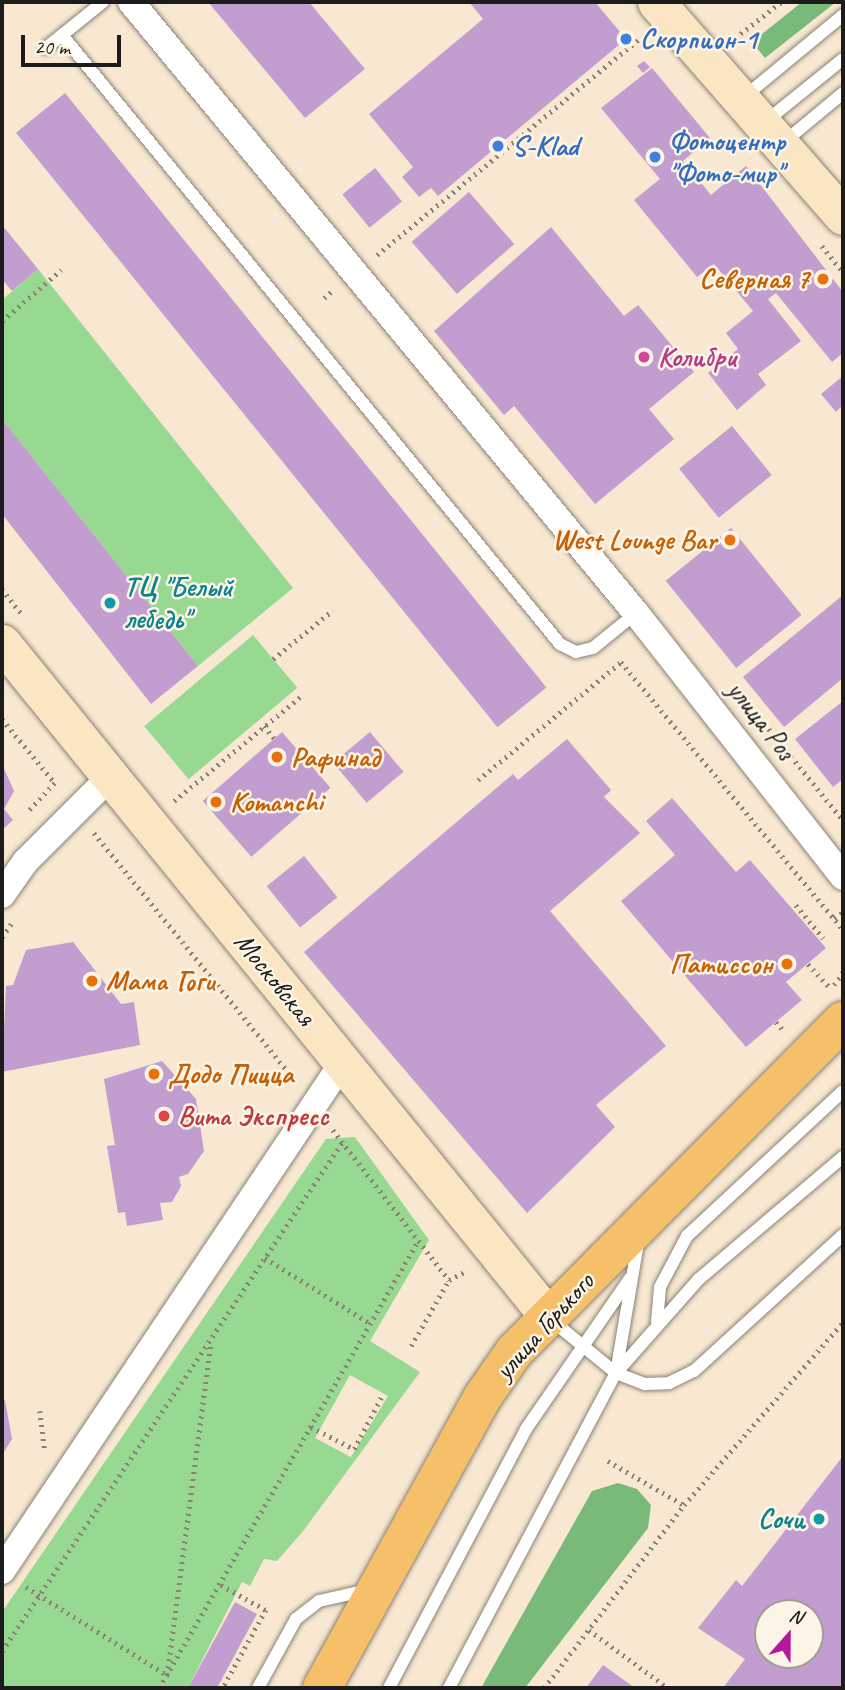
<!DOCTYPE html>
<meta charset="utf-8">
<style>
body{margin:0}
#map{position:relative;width:845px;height:1690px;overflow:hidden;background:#f8e8d1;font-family:Caveat,sans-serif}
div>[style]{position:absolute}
.green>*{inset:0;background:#97d990;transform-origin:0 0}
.forest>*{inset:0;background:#79b97a}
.building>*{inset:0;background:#c29dd0;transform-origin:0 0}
.path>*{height:4.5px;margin-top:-2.25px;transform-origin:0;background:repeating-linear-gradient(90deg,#8a8276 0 2px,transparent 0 7px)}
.roads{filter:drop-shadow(0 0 2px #8a8276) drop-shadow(0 0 2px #8a8276)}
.lane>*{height:12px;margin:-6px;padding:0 6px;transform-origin:6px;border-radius:6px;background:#fff}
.street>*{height:26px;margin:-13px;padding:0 13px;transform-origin:13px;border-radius:13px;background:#fff}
.secondary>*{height:37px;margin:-18.5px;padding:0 18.5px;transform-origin:18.5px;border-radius:18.5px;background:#fbe6c4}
.primary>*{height:38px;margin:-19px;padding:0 19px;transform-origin:19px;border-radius:19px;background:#f6c06b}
.dots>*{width:19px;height:19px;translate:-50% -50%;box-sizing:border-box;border:4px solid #fcf5e5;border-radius:50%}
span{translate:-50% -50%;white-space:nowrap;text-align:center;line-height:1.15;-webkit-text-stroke:5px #fcf5e5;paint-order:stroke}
.shop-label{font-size:28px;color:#366cbe;font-weight:700}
.left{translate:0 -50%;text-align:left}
.food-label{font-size:28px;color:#c56008;font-weight:700}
.right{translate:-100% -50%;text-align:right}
.hotel-label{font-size:28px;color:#b23c85;font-weight:700}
.culture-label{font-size:28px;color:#0d838f;font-weight:700}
.street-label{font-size:28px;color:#1c1c1c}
.health-label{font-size:28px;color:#be3a42;font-weight:700}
.frame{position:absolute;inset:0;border:4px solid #1c1c1c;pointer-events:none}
.north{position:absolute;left:754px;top:1599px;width:70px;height:70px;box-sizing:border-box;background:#fcf5e5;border:2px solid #a29e95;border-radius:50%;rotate:21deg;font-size:19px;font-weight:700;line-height:28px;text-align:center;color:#1c1c1c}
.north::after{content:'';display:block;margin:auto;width:24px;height:32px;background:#b5179e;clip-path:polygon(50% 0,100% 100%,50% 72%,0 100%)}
.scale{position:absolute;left:21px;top:35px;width:100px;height:32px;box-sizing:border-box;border:4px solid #1c1c1c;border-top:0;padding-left:9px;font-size:21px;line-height:24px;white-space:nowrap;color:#1c1c1c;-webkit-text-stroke:5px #fcf5e5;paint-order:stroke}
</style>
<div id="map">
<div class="green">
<i style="clip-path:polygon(38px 269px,293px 588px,198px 666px,2px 419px,2px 300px)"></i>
<i style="left:253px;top:635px;width:69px;height:142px;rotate:50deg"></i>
<i style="clip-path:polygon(evenodd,355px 1137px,429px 1240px,370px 1341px,420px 1372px,304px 1530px,277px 1561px,264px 1559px,250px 1586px,242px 1582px,188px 1688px,2px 1688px,2px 1612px,326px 1139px,355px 1137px,350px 1375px,388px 1396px,351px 1457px,315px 1438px,350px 1375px)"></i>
</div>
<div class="forest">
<i style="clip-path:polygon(802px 2px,836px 2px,765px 58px,752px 42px)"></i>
<i style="clip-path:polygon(618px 1483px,637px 1489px,651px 1505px,648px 1528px,525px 1688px,481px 1688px,592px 1491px)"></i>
</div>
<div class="building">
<i style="clip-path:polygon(208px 2px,309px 2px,365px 69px,305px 118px)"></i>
<i style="clip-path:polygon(469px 2px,595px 2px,626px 39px,438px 196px,431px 188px,419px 197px,402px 177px,413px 167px,369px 114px,483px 19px)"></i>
<i style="clip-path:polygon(644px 61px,650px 67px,643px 73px,637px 66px)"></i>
<i style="clip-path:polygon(652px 68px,710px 138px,683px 161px,711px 195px,746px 166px,843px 292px,843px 353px,832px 362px,776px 293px,768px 299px,801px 341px,758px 374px,766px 385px,737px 410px,708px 373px,738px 349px,726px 333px,753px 311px,714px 264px,697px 277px,634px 200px,660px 179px,601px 108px)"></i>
<i style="left:65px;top:93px;width:765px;height:63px;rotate:51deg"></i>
<i style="left:375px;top:168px;width:43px;height:42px;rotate:51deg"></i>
<i style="left:469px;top:192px;width:69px;height:76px;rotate:49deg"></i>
<i style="clip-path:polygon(2px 225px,38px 269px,12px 291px,2px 279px)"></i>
<i style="clip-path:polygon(551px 227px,624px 316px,638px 305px,694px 372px,649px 409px,674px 439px,595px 504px,514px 406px,504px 415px,434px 331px)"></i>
<i style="clip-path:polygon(843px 376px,843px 405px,836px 412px,821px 394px)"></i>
<i style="clip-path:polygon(2px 419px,198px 666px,151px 704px,2px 514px)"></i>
<i style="left:732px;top:426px;width:63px;height:68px;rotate:51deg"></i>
<i style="left:731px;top:528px;width:112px;height:84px;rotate:51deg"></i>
<i style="clip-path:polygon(843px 595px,843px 678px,784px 727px,743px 677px)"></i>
<i style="clip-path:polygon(843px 701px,843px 779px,833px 787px,795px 739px)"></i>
<i style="left:282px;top:732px;width:74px;height:105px;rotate:49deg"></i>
<i style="left:370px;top:732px;width:52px;height:48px;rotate:50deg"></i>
<i style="clip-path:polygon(567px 739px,611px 790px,604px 797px,640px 833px,550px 911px,666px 1046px,596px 1105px,615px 1127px,527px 1213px,304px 952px,513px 774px,518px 780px)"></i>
<i style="clip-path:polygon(2px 764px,14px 791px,4px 809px,13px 820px,2px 830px)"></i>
<i style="clip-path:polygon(672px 798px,736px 872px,750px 860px,826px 948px,786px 982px,802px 1000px,746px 1047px,621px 901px,675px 855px,646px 821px)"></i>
<i style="left:304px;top:856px;width:53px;height:48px;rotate:51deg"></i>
<i style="clip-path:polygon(73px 942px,121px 1004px,134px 1002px,140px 1045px,2px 1072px,6px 986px,13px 985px,26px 950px)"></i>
<i style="clip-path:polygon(162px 1061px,196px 1099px,204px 1151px,188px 1174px,179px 1177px,181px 1186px,172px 1202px,160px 1203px,163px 1220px,127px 1226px,125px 1212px,118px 1213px,107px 1146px,115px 1145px,104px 1079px)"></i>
<i style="clip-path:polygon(5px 1400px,12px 1439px,2px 1455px,2px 1401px)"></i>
<i style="clip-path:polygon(evenodd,843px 1456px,843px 1688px,723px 1688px,745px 1659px,698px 1628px,736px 1580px,742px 1586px,843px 1456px,768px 1613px,810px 1613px,810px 1655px,768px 1655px,768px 1613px)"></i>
<i style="clip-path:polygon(235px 1602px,257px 1614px,217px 1688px,188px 1688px)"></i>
<i style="clip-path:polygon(603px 1665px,635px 1688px,586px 1688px)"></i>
</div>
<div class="path">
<i style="left:735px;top:38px;width:58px;rotate:-38deg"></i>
<i style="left:822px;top:246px;width:33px;rotate:51deg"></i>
<i style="left:377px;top:255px;width:341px;rotate:-39.5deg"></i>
<i style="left:324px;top:298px;width:11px;rotate:-41deg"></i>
<i style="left:2px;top:321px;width:78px;rotate:-40.8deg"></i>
<i style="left:2px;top:589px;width:31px;rotate:52deg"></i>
<i style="left:273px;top:659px;width:77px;rotate:-39.2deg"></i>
<i style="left:760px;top:718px;width:132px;rotate:50.9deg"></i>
<i style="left:2px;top:719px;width:83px;rotate:50.4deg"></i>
<i style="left:55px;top:783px;width:37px;rotate:133deg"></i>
<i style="left:264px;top:726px;width:16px;rotate:50deg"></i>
<i style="left:478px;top:780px;width:185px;rotate:-39.5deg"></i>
<i style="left:621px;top:662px;width:347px;rotate:50.3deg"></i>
<i style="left:174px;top:801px;width:168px;rotate:-39.5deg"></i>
<i style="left:94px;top:833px;width:321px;rotate:50.9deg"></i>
<i style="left:796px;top:905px;width:43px;rotate:50.7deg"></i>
<i style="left:834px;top:918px;width:11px;rotate:-34deg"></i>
<i style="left:2px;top:937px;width:16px;rotate:-55deg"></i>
<i style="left:808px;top:964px;width:33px;rotate:47deg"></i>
<i style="left:834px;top:985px;width:16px;rotate:-55deg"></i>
<i style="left:776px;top:1022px;width:11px;rotate:49deg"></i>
<i style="left:333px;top:1130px;width:190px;rotate:52.3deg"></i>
<i style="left:449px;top:1280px;width:21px;rotate:-28deg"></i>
<i style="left:265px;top:1258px;width:121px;rotate:31.9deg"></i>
<i style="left:411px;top:1346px;width:76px;rotate:-60.1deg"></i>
<i style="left:40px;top:1411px;width:41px;rotate:83deg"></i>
<i style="left:311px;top:1427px;width:48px;rotate:27.1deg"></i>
<i style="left:354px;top:1449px;width:60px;rotate:-62.2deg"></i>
<i style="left:608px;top:1461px;width:88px;rotate:30.1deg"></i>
<i style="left:221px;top:1585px;width:51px;rotate:29.1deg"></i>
<i style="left:266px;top:1610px;width:89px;rotate:118.9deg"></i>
<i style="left:26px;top:1587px;width:166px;rotate:32deg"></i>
<i style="left:167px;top:1675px;width:336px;rotate:-82.5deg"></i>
<i style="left:589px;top:1630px;width:98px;rotate:36.3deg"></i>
<i style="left:2px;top:1651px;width:613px;rotate:-56.23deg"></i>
<i style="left:159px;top:1688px;width:517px;rotate:-59.91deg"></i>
<i style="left:544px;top:1688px;width:230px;rotate:-52.6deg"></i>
<i style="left:684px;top:1505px;width:242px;rotate:-49deg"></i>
</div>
<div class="roads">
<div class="lane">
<i style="left:62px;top:35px;width:787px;rotate:50.73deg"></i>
<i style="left:560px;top:644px;width:18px;rotate:27deg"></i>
<i style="left:576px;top:652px;width:17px;rotate:-13deg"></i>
<i style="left:593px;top:648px;width:55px;rotate:-39.1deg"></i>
<i style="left:46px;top:48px;width:73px;rotate:-38.9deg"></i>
<i style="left:744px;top:97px;width:129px;rotate:-39.6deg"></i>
<i style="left:765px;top:122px;width:100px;rotate:-38.9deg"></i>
<i style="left:784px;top:142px;width:77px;rotate:-39.7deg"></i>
<i style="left:550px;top:1319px;width:85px;rotate:39.3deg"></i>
<i style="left:616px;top:1373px;width:31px;rotate:21deg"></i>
<i style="left:645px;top:1384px;width:24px;rotate:-2deg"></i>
<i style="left:669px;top:1383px;width:28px;rotate:-26deg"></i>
<i style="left:694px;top:1371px;width:202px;rotate:-42.4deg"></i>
<i style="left:657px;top:1322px;width:35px;rotate:-85deg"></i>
<i style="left:660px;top:1287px;width:58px;rotate:-62.1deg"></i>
<i style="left:687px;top:1236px;width:213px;rotate:-42.9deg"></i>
<i style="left:616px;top:1373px;width:132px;rotate:-80.4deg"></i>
<i style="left:258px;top:1688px;width:79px;rotate:-61.2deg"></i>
<i style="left:296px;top:1619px;width:29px;rotate:-38deg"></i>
<i style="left:319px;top:1601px;width:50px;rotate:-12.7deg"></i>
<i style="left:389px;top:1688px;width:293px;rotate:-62.1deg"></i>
<i style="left:526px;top:1429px;width:183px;rotate:-55.4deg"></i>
<i style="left:449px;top:1688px;width:357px;rotate:-62.1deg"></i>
<i style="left:616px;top:1373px;width:125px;rotate:-48.6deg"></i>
<i style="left:699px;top:1279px;width:189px;rotate:-40.3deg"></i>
</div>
<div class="street">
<i style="left:131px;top:2px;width:793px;rotate:50.43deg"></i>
<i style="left:636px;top:613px;width:335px;rotate:51.9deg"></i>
<i style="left:2px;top:895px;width:40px;rotate:-55.1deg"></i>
<i style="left:25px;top:862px;width:122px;rotate:-45deg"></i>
<i style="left:2px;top:1571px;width:613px;rotate:-56.18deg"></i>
</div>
<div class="secondary">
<i style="left:656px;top:2px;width:284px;rotate:48.9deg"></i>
<i style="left:2px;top:643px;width:867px;rotate:50.95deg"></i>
</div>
<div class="primary">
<i style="left:322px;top:1688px;width:331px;rotate:-61.1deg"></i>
<i style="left:482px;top:1398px;width:56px;rotate:-55.2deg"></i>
<i style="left:514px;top:1352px;width:467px;rotate:-45.2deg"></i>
</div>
</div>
<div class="dots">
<i style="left:626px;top:39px;background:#3f7fe0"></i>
<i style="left:498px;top:146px;background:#3f7fe0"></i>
<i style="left:655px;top:157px;background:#3f7fe0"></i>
<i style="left:823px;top:279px;background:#e8710a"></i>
<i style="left:644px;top:357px;background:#d1479c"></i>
<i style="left:730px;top:540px;background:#e8710a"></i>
<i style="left:110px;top:603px;background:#0f9aa8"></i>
<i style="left:277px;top:757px;background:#e8710a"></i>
<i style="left:216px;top:802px;background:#e8710a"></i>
<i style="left:787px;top:964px;background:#e8710a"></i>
<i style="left:92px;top:981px;background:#e8710a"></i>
<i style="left:154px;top:1074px;background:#e8710a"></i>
<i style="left:164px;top:1116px;background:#e0444e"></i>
<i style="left:819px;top:1519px;background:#0f9aa8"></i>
</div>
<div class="shop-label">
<span class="left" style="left:640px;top:39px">Скорпион-1</span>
<span class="left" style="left:669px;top:157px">Фотоцентр<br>"Фото-мир"</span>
<span class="left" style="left:512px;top:146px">S-Klad</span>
</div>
<div class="food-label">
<span class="right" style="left:809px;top:279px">Северная 7</span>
<span class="right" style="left:716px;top:540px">West Lounge Bar</span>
<span class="left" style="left:291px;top:757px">Рафинад</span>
<span class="left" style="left:230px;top:802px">Komanchi</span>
<span class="right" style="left:773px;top:964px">Патиссон</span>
<span class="left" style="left:106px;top:981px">Мама Гоги</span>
<span class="left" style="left:168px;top:1074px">Додо Пицца</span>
</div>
<div class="hotel-label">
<span class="left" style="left:658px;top:357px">Колибри</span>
</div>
<div class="culture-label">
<span class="left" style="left:124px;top:603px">ТЦ "Белый<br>лебедь"</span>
<span class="right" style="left:805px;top:1519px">Сочи</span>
</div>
<div class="street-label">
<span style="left:761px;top:720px;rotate:52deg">улица Роз</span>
<span style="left:275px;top:979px;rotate:51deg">Московская</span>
<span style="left:544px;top:1326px;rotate:-48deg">улица Горького</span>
</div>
<div class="health-label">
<span class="left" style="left:178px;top:1116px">Вита Экспресс</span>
</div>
<div class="frame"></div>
<div class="north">N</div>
<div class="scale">20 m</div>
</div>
